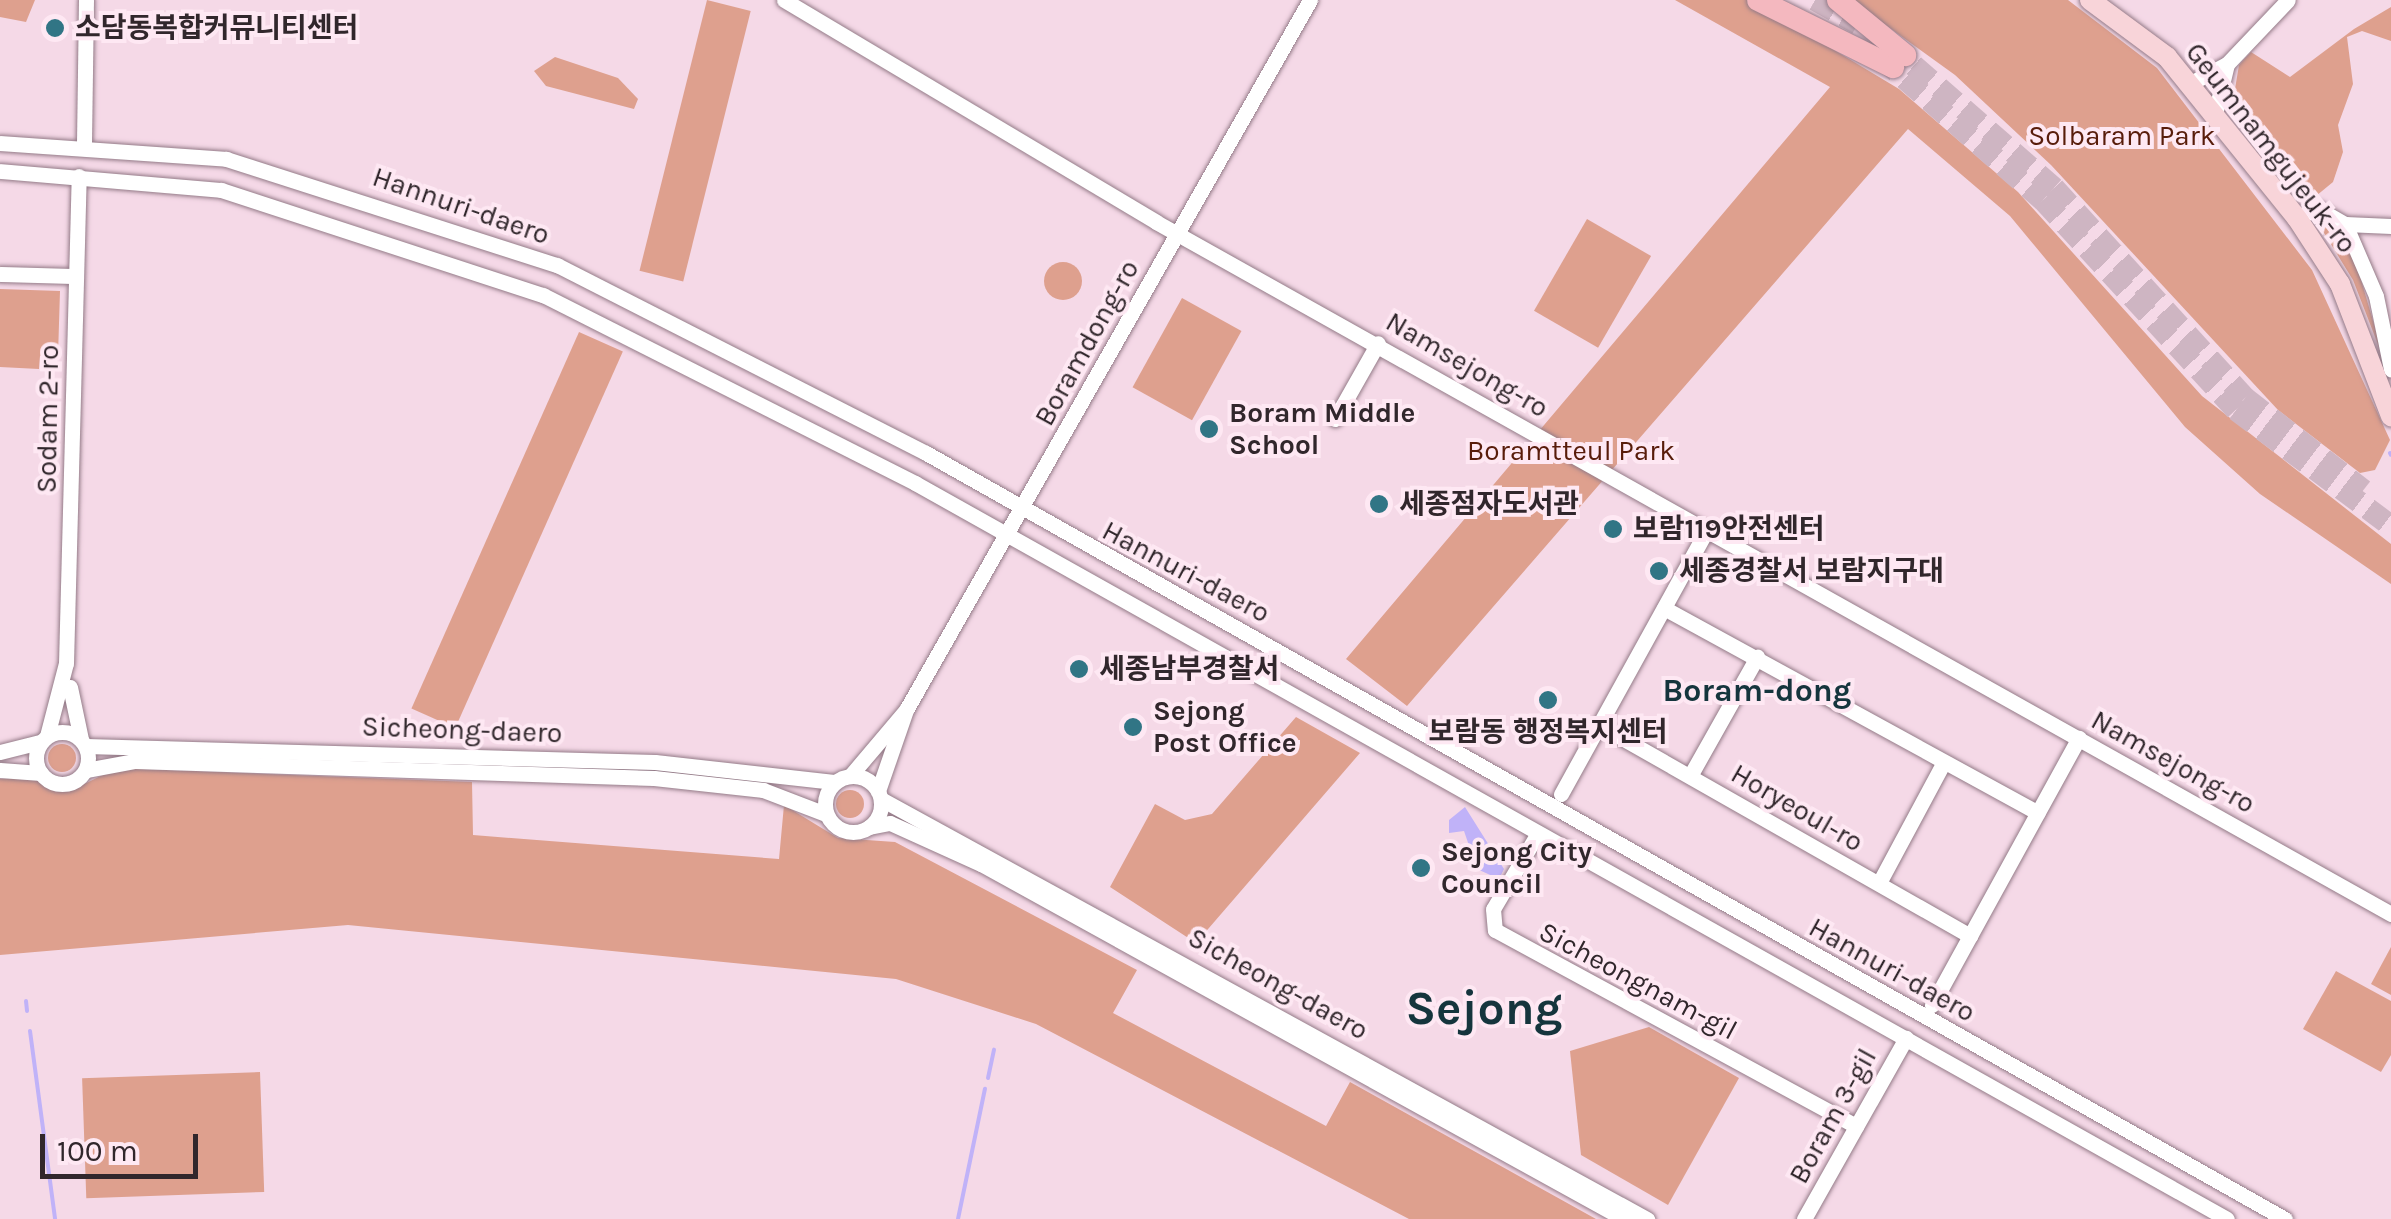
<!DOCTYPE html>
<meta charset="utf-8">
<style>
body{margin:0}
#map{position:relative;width:2391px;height:1219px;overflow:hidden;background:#f5d9e7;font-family:Karla,"Noto Sans KR",sans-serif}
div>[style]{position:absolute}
.green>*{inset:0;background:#dea08e;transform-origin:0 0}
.round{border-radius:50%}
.water>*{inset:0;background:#c0b2f8}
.stream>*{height:4px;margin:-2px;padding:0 2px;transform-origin:2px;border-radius:2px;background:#c0b2f8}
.highway-tunnel>*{height:22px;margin-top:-11px;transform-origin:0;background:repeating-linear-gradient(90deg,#ceb5c2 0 22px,transparent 0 33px)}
.roads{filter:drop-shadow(0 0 2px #947b88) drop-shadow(0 0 2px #947b88)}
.minor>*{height:15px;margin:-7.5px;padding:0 7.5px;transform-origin:7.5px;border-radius:7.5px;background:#fff}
.minor>.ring{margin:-7.5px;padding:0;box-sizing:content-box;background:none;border:15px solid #fff;border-radius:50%}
.major>*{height:20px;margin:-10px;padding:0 10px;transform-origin:10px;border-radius:10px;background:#f8d4d9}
.highway>*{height:22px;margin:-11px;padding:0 11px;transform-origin:11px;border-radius:11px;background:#f4b8bf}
.dots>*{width:28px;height:28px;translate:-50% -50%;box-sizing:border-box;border:5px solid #fee8f3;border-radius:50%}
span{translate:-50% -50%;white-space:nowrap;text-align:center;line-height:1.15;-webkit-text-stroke:8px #fee8f3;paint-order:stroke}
.poi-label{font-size:28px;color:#31272c;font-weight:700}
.left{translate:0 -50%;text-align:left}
.park-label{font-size:28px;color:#581c0a}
.street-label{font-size:28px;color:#31272c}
.quarter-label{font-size:32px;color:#15353d;font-weight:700}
.town-label{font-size:48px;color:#15353d;font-weight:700}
.scale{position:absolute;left:40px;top:1134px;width:158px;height:45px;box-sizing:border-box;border:5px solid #31272c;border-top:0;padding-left:12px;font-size:30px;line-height:35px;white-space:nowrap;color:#31272c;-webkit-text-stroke:8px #fee8f3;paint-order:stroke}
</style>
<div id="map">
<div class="green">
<i style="clip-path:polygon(0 0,35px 0,26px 22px,0 17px)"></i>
<i style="left:707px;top:0;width:45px;height:279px;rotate:14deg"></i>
<i style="clip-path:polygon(1675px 0,1751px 0,1899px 89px,2018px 192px,2202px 396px,2391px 544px,2391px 584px,2260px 494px,2185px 427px,2010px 216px,1908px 129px,1407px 706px,1346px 659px,1830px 87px)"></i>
<i style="clip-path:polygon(1851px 0,2068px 0,2157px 68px,2312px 270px,2390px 440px,2375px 470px,2360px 473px,2278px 410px,2051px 165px,1955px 75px)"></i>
<i style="clip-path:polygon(2391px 7px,2391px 41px,2362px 31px,2347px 37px,2353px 84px,2338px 125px,2343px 152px,2333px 182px,2316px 196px,2243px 127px,2232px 107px,2239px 65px,2251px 52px,2290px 77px,2354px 29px)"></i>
<i style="clip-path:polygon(555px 57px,618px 78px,638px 99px,634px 109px,546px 86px,534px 71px)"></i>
<i style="left:1587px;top:219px;width:74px;height:106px;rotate:30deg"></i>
<i style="clip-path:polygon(2316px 220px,2331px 223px,2354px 256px,2386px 365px,2353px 280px)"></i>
<i class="round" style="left:1044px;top:262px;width:38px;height:38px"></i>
<i style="clip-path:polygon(0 289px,60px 291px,58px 356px,40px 356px,39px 369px,0 367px)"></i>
<i style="left:1182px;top:298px;width:68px;height:102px;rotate:29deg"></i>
<i style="left:579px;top:332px;width:48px;height:412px;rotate:24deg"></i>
<i style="clip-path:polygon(1296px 717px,1360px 753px,1196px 943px,1110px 887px,1155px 804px,1185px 820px,1212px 814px)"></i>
<i class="round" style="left:48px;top:744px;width:28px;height:28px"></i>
<i style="clip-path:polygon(117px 768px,472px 782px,473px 835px,779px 859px,784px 805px,838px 838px,895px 842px,1137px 970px,1113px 1013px,1326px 1126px,1350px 1082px,1596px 1219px,1409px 1219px,1036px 1024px,896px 979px,348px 925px,0 955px,0 779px,28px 776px,70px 791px)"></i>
<i class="round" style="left:836px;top:790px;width:28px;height:28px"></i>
<i style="clip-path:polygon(2391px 947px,2391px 995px,2371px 984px)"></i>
<i style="clip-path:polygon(2336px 971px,2391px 1001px,2391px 1055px,2381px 1072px,2303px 1029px)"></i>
<i style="clip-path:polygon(1649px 1027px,1739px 1078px,1668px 1205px,1581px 1155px,1570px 1051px)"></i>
<i style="left:260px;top:1072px;width:120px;height:178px;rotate:88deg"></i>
</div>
<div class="water">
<i style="clip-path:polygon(1465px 807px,1504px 869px,1499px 879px,1477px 869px,1464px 831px,1449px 833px,1449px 820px)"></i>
</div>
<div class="stream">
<i style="left:2390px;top:453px;width:2px;rotate:63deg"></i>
<i style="left:26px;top:1001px;width:10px;rotate:84deg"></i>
<i style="left:30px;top:1031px;width:190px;rotate:82.4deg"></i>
<i style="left:988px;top:1078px;width:29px;rotate:-78deg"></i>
<i style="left:958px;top:1219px;width:133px;rotate:-78.3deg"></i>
</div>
<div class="highway-tunnel">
<i style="left:1815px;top:0;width:49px;rotate:29.2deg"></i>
<i style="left:1889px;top:44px;width:219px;rotate:41.1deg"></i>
<i style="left:2054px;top:188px;width:284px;rotate:47.7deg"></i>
<i style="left:2245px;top:398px;width:150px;rotate:37.9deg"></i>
<i style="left:1880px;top:57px;width:217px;rotate:41.3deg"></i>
<i style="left:2043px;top:200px;width:285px;rotate:47.4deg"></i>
<i style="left:2236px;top:410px;width:194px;rotate:36.8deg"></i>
</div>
<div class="roads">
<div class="minor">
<i style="left:784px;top:0;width:433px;rotate:30.8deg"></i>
<i style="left:1156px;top:222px;width:1416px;rotate:29.26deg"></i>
<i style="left:2227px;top:64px;width:88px;rotate:-46.4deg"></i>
<i style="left:2189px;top:84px;width:43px;rotate:-27.8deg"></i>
<i style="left:2227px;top:64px;width:51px;rotate:103.5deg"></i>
<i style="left:0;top:143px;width:227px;rotate:4deg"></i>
<i style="left:226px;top:159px;width:348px;rotate:17.8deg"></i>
<i style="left:557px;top:265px;width:414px;rotate:27deg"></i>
<i style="left:926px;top:453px;width:1560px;rotate:29.41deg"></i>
<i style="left:84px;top:143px;width:143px;rotate:-89.2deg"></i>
<i style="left:0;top:171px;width:222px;rotate:4.9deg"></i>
<i style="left:221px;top:190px;width:339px;rotate:18.1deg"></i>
<i style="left:543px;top:295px;width:417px;rotate:26.8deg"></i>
<i style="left:915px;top:483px;width:1504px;rotate:29.29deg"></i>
<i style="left:2297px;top:218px;width:22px;rotate:-27deg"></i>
<i style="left:2317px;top:208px;width:32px;rotate:30deg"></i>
<i style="left:2345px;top:224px;width:46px;rotate:2.5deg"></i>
<i style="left:2345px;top:224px;width:78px;rotate:66.7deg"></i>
<i style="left:2376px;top:296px;width:75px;rotate:78.4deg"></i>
<i style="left:0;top:274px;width:74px;rotate:1.5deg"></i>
<i style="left:1335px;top:419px;width:87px;rotate:-60.5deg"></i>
<i style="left:1664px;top:608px;width:426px;rotate:28.7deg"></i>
<i style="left:70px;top:687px;width:53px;rotate:78.1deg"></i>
<i style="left:1599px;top:725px;width:427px;rotate:29.6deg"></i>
<i class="ring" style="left:36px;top:732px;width:37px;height:37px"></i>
<i style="left:47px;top:736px;width:75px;rotate:-75.4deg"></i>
<i style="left:66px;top:663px;width:487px;rotate:-88.5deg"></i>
<i style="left:86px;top:746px;width:569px;rotate:1.61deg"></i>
<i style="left:655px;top:762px;width:180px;rotate:6.4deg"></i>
<i style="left:0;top:752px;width:41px;rotate:-14deg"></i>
<i style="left:0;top:770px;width:41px;rotate:4.2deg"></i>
<i style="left:86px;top:770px;width:50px;rotate:-10.4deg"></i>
<i style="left:135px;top:761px;width:519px;rotate:1.88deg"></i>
<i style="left:654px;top:778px;width:110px;rotate:6.3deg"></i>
<i style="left:763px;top:790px;width:67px;rotate:20.9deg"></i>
<i class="ring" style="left:825px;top:776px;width:41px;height:41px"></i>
<i style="left:850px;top:776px;width:87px;rotate:-49.7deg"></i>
<i style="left:906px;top:710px;width:817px;rotate:-60.36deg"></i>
<i style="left:1690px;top:776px;width:137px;rotate:-60.6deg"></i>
<i style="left:878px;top:791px;width:86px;rotate:-70.9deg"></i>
<i style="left:1561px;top:794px;width:300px;rotate:-61.1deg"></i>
<i style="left:881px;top:799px;width:874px;rotate:28.74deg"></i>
<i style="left:869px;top:827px;width:21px;rotate:-11deg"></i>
<i style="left:890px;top:823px;width:100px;rotate:24.3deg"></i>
<i style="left:981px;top:864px;width:734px;rotate:28.9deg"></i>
<i style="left:1538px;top:833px;width:88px;rotate:120.6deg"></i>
<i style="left:1493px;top:909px;width:21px;rotate:85deg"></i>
<i style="left:1495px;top:930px;width:411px;rotate:28.5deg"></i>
<i style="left:1879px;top:883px;width:137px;rotate:-61.8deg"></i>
<i style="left:1932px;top:1005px;width:305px;rotate:-61.2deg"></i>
<i style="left:1804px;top:1219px;width:208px;rotate:-60.6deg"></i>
</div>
<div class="major">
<i style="left:2090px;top:0;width:96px;rotate:36.5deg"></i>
<i style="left:2167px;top:57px;width:207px;rotate:51.1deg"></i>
<i style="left:2297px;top:218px;width:79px;rotate:56.9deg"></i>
<i style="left:2340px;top:284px;width:142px;rotate:68.9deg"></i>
</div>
<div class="highway">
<i style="left:1758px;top:0;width:151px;rotate:26.4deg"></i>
<i style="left:1838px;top:0;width:87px;rotate:39.4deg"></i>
</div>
</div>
<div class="dots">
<i style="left:55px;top:28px;background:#317585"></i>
<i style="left:1209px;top:429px;background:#317585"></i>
<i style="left:1379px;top:504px;background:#317585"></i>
<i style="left:1613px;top:529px;background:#317585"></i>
<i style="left:1659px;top:571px;background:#317585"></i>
<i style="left:1079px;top:669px;background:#317585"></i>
<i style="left:1548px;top:700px;background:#317585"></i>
<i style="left:1133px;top:727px;background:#317585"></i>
<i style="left:1421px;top:868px;background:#317585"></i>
</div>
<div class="poi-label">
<span class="left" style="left:75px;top:28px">소담동복합커뮤니티센터</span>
<span class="left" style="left:1229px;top:429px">Boram Middle<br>School</span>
<span class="left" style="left:1399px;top:504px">세종점자도서관</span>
<span class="left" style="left:1633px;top:529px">보람119안전센터</span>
<span class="left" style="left:1679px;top:571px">세종경찰서 보람지구대</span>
<span class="left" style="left:1099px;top:669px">세종남부경찰서</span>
<span class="left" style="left:1153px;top:727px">Sejong<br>Post Office</span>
<span style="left:1548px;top:732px">보람동 행정복지센터</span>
<span class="left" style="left:1441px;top:868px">Sejong City<br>Council</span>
</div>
<div class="park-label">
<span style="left:2122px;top:136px">Solbaram Park</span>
<span style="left:1571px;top:451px">Boramtteul Park</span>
</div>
<div class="street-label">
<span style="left:2271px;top:148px;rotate:52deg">Geumnamgujeuk-ro</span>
<span style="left:461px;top:206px;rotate:19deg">Hannuri-daero</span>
<span style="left:1087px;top:343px;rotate:-61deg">Boramdong-ro</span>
<span style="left:1467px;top:365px;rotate:30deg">Namsejong-ro</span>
<span style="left:48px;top:419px;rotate:-89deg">Sodam 2-ro</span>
<span style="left:1186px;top:572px;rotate:28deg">Hannuri-daero</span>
<span style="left:462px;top:730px;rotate:2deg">Sicheong-daero</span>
<span style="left:2173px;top:762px;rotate:29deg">Namsejong-ro</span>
<span style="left:1797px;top:808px;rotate:30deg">Horyeoul-ro</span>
<span style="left:1892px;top:970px;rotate:29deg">Hannuri-daero</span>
<span style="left:1638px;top:981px;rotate:28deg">Sicheongnam-gil</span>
<span style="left:1278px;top:984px;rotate:29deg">Sicheong-daero</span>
<span style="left:1833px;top:1116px;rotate:-61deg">Boram 3-gil</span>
</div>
<div class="quarter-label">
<span style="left:1757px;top:691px">Boram-dong</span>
</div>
<div class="town-label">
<span style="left:1484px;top:1009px">Sejong</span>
</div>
<div class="scale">100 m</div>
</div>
